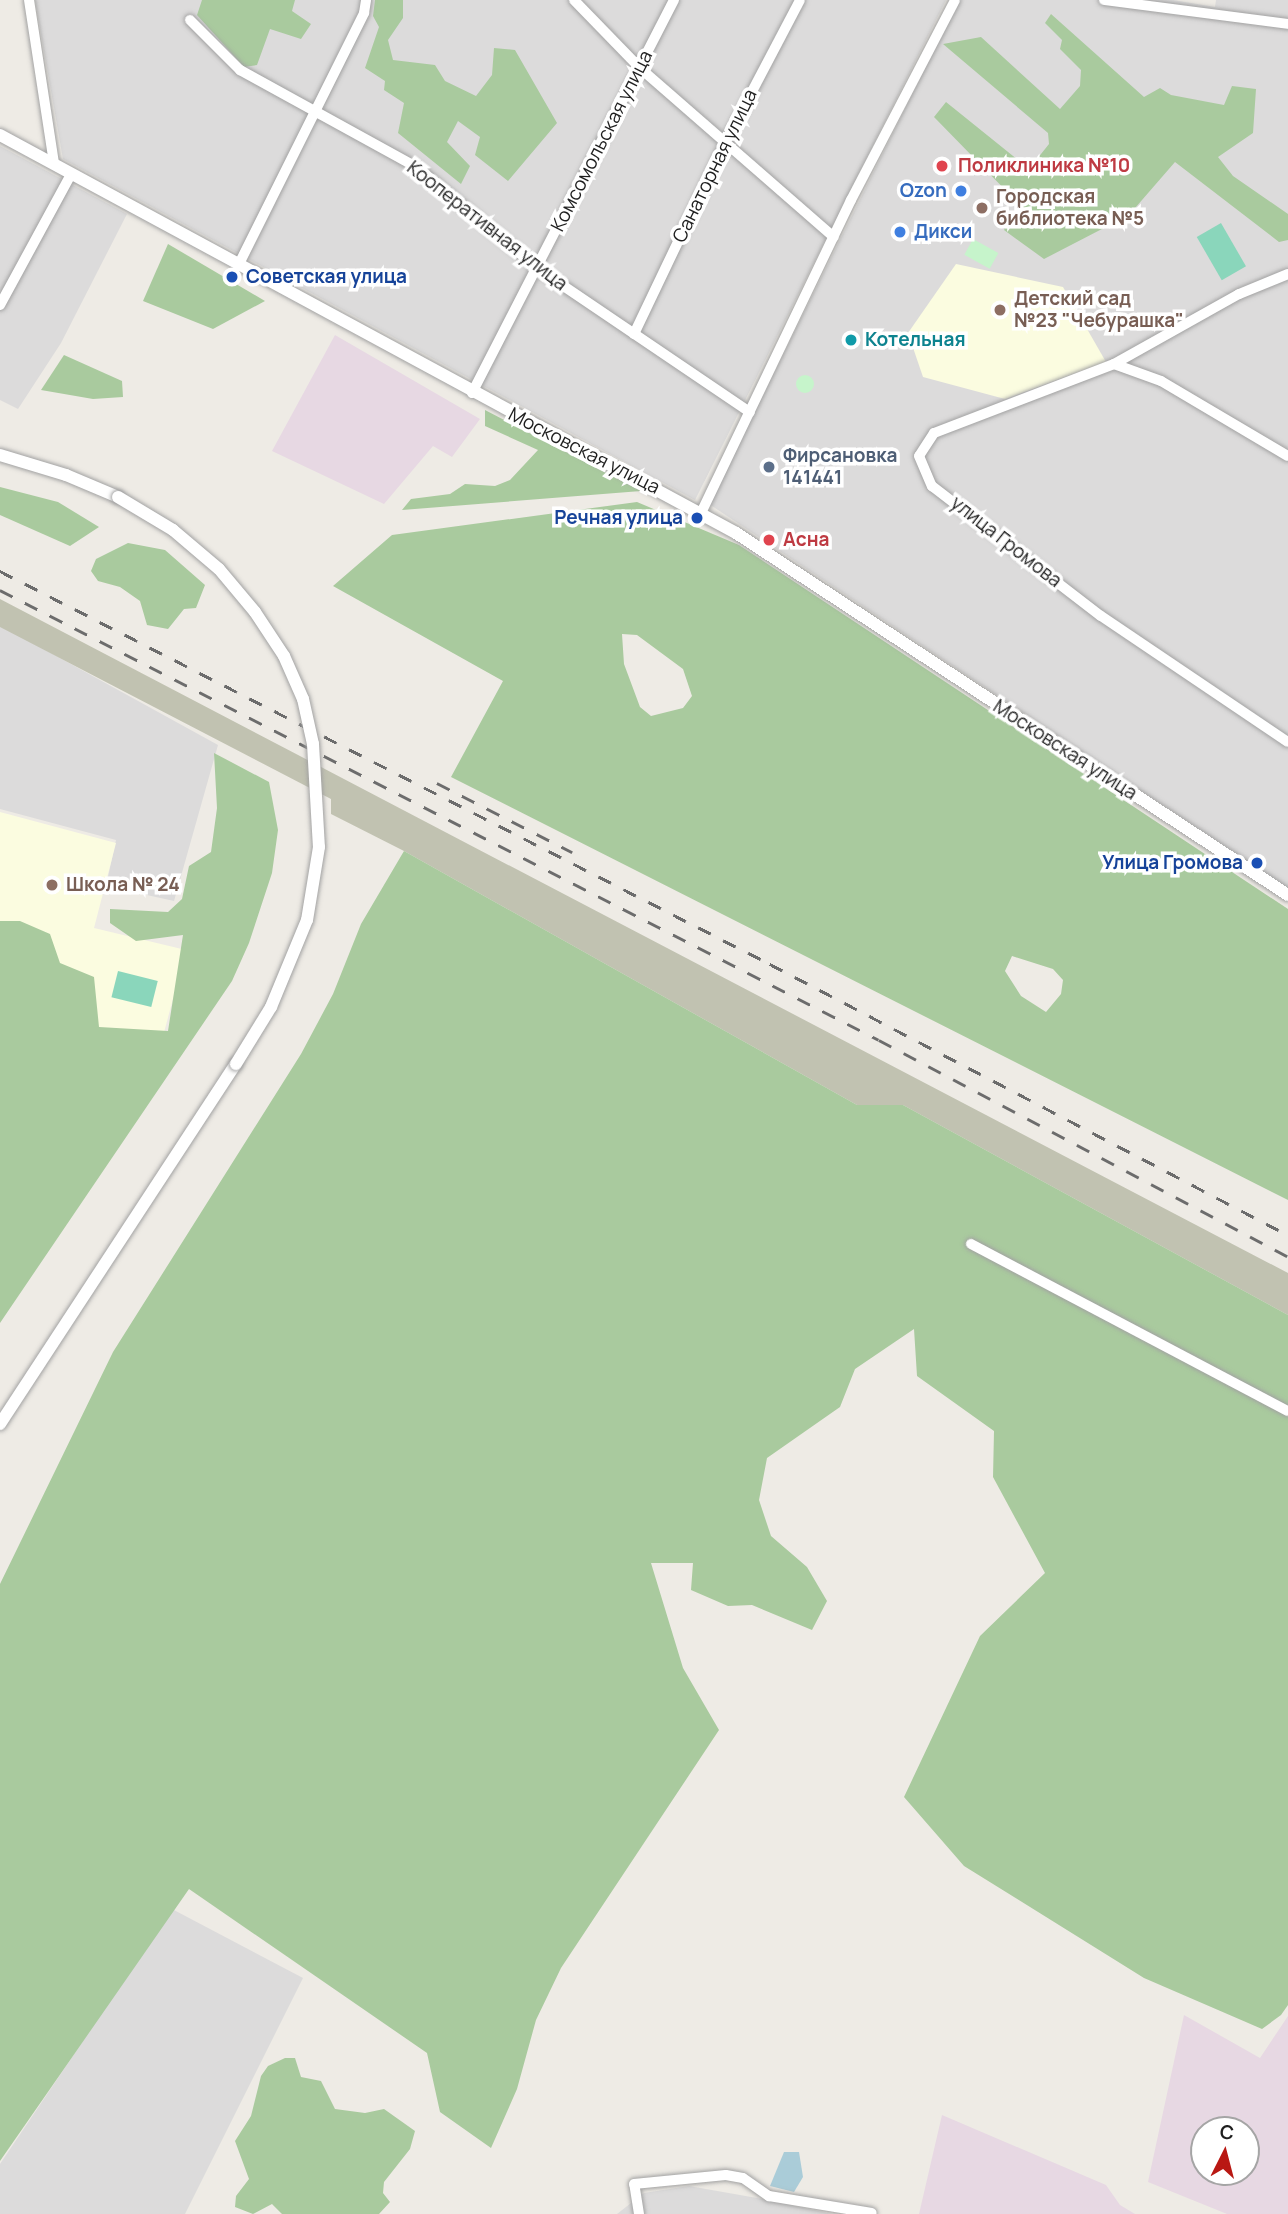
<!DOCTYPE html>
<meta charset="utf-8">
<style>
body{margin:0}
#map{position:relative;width:1288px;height:2214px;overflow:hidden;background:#eeebe5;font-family:Manrope,sans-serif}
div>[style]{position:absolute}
.residential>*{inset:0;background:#dcdbdb}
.industrial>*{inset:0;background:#e7d8e3}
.education>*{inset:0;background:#fbfce0}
.construction>*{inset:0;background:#c1c2b1}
.forest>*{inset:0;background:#a9ca9e}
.park>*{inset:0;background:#c6f4cb;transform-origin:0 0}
.round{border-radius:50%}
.pitch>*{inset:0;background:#8ad6bb;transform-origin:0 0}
.water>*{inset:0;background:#aaccd8}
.roads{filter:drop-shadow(0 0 2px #a2a2a2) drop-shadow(0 0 2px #a2a2a2)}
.minor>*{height:10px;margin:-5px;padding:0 5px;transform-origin:5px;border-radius:5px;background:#fff}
.tertiary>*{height:12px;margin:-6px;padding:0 6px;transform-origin:6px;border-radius:6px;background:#fff}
.rail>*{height:2.5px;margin-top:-1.25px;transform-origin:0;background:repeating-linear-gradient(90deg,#6c6c6c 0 14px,transparent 0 28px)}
.bridges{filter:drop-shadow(0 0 2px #a2a2a2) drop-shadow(0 0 2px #a2a2a2)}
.tertiary-bridge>*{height:12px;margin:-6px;padding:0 6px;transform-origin:6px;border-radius:6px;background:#fff}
.dots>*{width:19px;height:19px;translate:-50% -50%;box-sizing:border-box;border:4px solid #fff;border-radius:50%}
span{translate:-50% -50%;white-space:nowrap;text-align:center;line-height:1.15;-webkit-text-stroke:7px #fff;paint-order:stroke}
.street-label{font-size:19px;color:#1e1e1e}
.health-label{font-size:19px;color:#be3a42;font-weight:700}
.left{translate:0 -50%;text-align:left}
.shop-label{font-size:19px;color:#366cbe;font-weight:700}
.right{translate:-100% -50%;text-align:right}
.education-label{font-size:19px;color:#785e54;font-weight:700}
.transit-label{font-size:19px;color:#164399;font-weight:700}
.culture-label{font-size:19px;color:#0d838f;font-weight:700}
.service-label{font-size:19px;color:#4e5e75;font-weight:700}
.north{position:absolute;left:1190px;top:2116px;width:70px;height:70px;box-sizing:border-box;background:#fff;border:2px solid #a5a5a5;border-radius:50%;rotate:6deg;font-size:19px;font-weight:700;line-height:28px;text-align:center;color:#1e1e1e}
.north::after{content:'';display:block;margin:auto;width:24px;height:32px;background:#b91813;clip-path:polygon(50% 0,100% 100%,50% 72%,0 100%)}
</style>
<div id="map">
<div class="residential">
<i style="clip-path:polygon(35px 0,946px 0,695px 500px,63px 159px)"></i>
<i style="clip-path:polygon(959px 0,1173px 0,1215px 7px,1216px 0,1288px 0,1288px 888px,709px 504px)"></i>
<i style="clip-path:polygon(0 146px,127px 214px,61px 343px,18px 409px,0 400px)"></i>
<i style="clip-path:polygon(0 625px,218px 745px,174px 901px,106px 886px,116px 840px,0 809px)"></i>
<i style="clip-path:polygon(172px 1909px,303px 1978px,185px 2214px,0 2214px,0 2164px)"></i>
<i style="clip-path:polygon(689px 2186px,768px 2200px,831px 2214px,617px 2214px,644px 2193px)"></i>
</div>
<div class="industrial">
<i style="clip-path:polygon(335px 335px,480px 419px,452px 457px,433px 446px,384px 504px,272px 451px)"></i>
<i style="clip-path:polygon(evenodd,1184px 2015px,1260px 2058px,1288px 2016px,1288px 2214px,1227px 2214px,1148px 2182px,1184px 2015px,1204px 2130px,1246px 2130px,1246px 2172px,1204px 2172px,1204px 2130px)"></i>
<i style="clip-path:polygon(942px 2115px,1106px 2185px,1120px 2205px,1135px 2214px,919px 2214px)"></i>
</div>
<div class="education">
<i style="clip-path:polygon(956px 264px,1063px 287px,1106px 362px,1005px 399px,923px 377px,908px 333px)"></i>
<i style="clip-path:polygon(0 812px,116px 843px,94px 928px,186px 950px,162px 1040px,0 1010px)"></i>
</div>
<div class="construction">
<i style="clip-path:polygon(0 599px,1288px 1273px,1288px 1315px,903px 1105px,857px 1105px,404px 851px,331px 814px,331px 799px,0 627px)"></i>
</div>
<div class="forest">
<i style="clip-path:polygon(202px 0,295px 0,292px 11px,311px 24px,301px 39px,270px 29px,257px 65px,244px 67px,197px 15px)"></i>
<i style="clip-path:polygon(375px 0,403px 0,403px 18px,388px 40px,393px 60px,435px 65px,445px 81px,476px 96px,492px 75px,494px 48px,515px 50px,557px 123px,508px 181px,475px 155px,480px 137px,458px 121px,447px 142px,470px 166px,461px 184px,398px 133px,404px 103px,384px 90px,385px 81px,365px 68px,379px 27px,373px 16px)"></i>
<i style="clip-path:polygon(1051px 14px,1144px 97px,1160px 88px,1171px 95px,1224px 105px,1232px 86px,1256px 89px,1253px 133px,1218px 157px,1233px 176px,1288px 214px,1288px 240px,1279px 242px,1175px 162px,1129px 215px,1044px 259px,1004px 230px,1020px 205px,934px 117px,946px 102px,1029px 169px,1049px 144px,1048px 133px,943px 44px,981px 37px,1060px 109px,1080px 86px,1081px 70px,1060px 49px,1062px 40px,1045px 23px)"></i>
<i style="clip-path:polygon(168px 244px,265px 301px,213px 329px,143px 301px)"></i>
<i style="clip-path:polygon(64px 355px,122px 381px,123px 397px,93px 399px,41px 390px)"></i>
<i style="clip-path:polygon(485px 410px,641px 491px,402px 510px,411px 499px,450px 494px,465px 484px,495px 486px,510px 480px,538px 450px,485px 426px)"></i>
<i style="clip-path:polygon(0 487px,58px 502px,99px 527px,70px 546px,0 515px)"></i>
<i style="clip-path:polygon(evenodd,637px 502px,739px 545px,1288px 909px,1288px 1200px,451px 777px,503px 681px,333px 586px,392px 535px,637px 502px,622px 634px,637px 635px,683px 669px,692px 696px,683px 708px,651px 716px,640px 707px,624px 664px,622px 634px,637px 502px,1012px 956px,1053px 969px,1063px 980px,1061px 994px,1046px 1012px,1021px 996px,1005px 971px,1012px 956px)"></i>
<i style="clip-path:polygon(128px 543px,165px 550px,205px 585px,196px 608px,184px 609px,168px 629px,147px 625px,140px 601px,120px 587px,98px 581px,91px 571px,96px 559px)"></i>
<i style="clip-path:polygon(214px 753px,269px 782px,278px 830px,272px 873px,249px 943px,232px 981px,0 1323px,0 921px,20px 921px,50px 934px,60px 963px,94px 977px,99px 1027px,168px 1031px,183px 935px,136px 941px,110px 923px,110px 909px,168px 912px,182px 899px,189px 866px,211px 852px,217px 808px)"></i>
<i style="clip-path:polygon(404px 851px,857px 1105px,903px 1105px,1288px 1315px,1288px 2005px,1281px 2015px,1262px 2029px,1144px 1978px,964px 1866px,904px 1797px,980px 1636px,1045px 1573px,993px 1477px,994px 1431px,917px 1376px,914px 1329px,855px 1369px,840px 1407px,767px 1458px,759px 1500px,771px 1536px,807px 1567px,827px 1601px,812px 1630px,752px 1605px,728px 1606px,691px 1590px,693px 1563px,651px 1563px,683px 1668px,719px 1730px,561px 1968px,536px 2020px,517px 2089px,491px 2148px,440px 2112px,427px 2053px,189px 1889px,0 2161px,0 1584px,113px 1352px,301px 1054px,333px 994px,361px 924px)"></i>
<i style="clip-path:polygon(285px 2058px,295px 2058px,301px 2077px,321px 2081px,335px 2109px,365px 2113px,384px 2109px,415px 2131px,410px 2149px,384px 2182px,383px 2193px,390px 2202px,379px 2214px,282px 2214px,272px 2204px,253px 2214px,235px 2207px,236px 2196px,249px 2179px,235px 2141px,251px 2116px,261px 2076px,268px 2066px)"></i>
</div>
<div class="park">
<i style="left:973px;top:239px;width:29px;height:18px;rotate:29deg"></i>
<i class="round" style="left:796px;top:375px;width:18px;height:18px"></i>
</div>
<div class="pitch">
<i style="left:1221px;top:223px;width:50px;height:28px;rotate:60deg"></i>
<i style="left:118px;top:971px;width:41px;height:27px;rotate:14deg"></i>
</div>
<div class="water">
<i style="clip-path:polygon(784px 2152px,799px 2152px,803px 2177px,794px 2192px,770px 2186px)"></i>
</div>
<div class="roads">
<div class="minor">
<i style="left:29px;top:0;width:166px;rotate:81.3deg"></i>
<i style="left:574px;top:0;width:95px;rotate:45.9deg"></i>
<i style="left:640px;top:68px;width:257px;rotate:41.1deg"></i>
<i style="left:1104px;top:0;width:186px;rotate:7.4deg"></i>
<i style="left:190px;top:20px;width:71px;rotate:45deg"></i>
<i style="left:240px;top:70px;width:203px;rotate:28.8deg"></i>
<i style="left:418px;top:168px;width:155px;rotate:40deg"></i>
<i style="left:537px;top:268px;width:257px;rotate:34.1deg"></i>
<i style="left:238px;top:266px;width:283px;rotate:-63.5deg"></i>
<i style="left:364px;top:13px;width:13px;rotate:-81deg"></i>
<i style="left:1288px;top:274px;width:53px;rotate:157.8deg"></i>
<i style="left:1239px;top:294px;width:143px;rotate:150.8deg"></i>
<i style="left:1114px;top:364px;width:193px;rotate:159deg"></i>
<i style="left:934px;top:433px;width:27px;rotate:123deg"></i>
<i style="left:919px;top:456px;width:33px;rotate:67deg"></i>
<i style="left:932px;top:486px;width:213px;rotate:37.6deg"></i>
<i style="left:1101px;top:616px;width:225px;rotate:34deg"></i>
<i style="left:0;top:305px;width:149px;rotate:-61.5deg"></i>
<i style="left:634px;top:334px;width:212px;rotate:-64.5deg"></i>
<i style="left:725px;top:143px;width:161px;rotate:-62.3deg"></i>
<i style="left:1114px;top:364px;width:50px;rotate:19.9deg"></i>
<i style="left:1161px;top:381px;width:147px;rotate:30.6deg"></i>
<i style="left:472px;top:393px;width:442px;rotate:-62.8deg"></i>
<i style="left:701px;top:513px;width:347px;rotate:-64.4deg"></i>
<i style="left:851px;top:200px;width:225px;rotate:-62.5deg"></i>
<i style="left:971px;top:1244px;width:358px;rotate:27.8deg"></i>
<i style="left:639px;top:2214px;width:30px;rotate:-99deg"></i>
<i style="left:634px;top:2184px;width:92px;rotate:-5.6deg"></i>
<i style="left:726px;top:2175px;width:17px;rotate:10deg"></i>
<i style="left:743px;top:2178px;width:32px;rotate:35deg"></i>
<i style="left:769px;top:2196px;width:104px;rotate:9.4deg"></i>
</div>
<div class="tertiary">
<i style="left:0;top:135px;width:837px;rotate:28.4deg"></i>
<i style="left:736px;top:533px;width:660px;rotate:33.26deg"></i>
<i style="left:0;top:455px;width:69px;rotate:16.9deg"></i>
<i style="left:66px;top:475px;width:56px;rotate:22.9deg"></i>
<i style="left:0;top:1424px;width:430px;rotate:-56.8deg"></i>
</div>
</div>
<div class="rail">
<i style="left:0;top:571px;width:864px;rotate:27.04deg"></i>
<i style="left:770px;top:964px;width:585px;rotate:27.62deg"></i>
<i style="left:0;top:590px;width:987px;rotate:27.11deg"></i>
<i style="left:879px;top:1040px;width:463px;rotate:27.9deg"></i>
<i style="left:437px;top:783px;width:152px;rotate:27.1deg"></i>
</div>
<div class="bridges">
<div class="tertiary-bridge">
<i style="left:118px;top:497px;width:64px;rotate:31deg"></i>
<i style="left:173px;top:530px;width:60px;rotate:40.3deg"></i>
<i style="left:219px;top:569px;width:56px;rotate:50.1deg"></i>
<i style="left:255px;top:612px;width:53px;rotate:56.6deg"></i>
<i style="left:284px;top:656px;width:47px;rotate:66.2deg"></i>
<i style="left:303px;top:699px;width:46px;rotate:77.5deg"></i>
<i style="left:313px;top:744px;width:103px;rotate:86.7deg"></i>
<i style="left:319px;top:847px;width:74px;rotate:99.3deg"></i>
<i style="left:307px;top:920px;width:94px;rotate:112.5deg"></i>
<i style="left:271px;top:1007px;width:67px;rotate:121.6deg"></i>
</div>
</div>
<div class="dots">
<i style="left:942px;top:166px;background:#e0444e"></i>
<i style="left:961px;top:191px;background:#3f7fe0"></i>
<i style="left:982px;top:208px;background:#8d6e63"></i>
<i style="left:900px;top:232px;background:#3f7fe0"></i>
<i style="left:232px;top:277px;background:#1a4fb4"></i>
<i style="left:1000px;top:310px;background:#8d6e63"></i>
<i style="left:851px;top:340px;background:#0f9aa8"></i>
<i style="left:769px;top:467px;background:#5c6f8a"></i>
<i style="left:697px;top:518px;background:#1a4fb4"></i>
<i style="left:769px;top:540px;background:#e0444e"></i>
<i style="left:1257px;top:863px;background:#1a4fb4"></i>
<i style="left:52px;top:885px;background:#8d6e63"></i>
</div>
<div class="street-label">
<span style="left:602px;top:141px;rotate:-63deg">Комсомольская улица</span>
<span style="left:715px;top:166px;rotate:-64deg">Санаторная улица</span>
<span style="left:487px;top:226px;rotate:38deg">Кооперативная улица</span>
<span style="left:584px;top:451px;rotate:27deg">Московская улица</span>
<span style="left:1006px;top:542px;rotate:38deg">улица Громова</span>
<span style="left:1065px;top:750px;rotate:33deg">Московская улица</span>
</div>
<div class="health-label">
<span class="left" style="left:958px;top:166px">Поликлиника №10</span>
<span class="left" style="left:783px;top:540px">Асна</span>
</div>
<div class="shop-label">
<span class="right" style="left:947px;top:191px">Ozon</span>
<span class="left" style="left:914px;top:232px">Дикси</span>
</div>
<div class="education-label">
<span class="left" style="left:996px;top:208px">Городская<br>библиотека №5</span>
<span class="left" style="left:1014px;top:310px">Детский сад<br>№23 "Чебурашка"</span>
<span class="left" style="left:66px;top:885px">Школа № 24</span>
</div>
<div class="transit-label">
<span class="left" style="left:246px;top:277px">Советская улица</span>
<span class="right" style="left:683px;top:518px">Речная улица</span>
<span class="right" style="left:1243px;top:863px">Улица Громова</span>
</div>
<div class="culture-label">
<span class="left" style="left:865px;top:340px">Котельная</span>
</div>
<div class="service-label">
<span class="left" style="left:783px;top:467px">Фирсановка<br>141441</span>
</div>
<div class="north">С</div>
</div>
